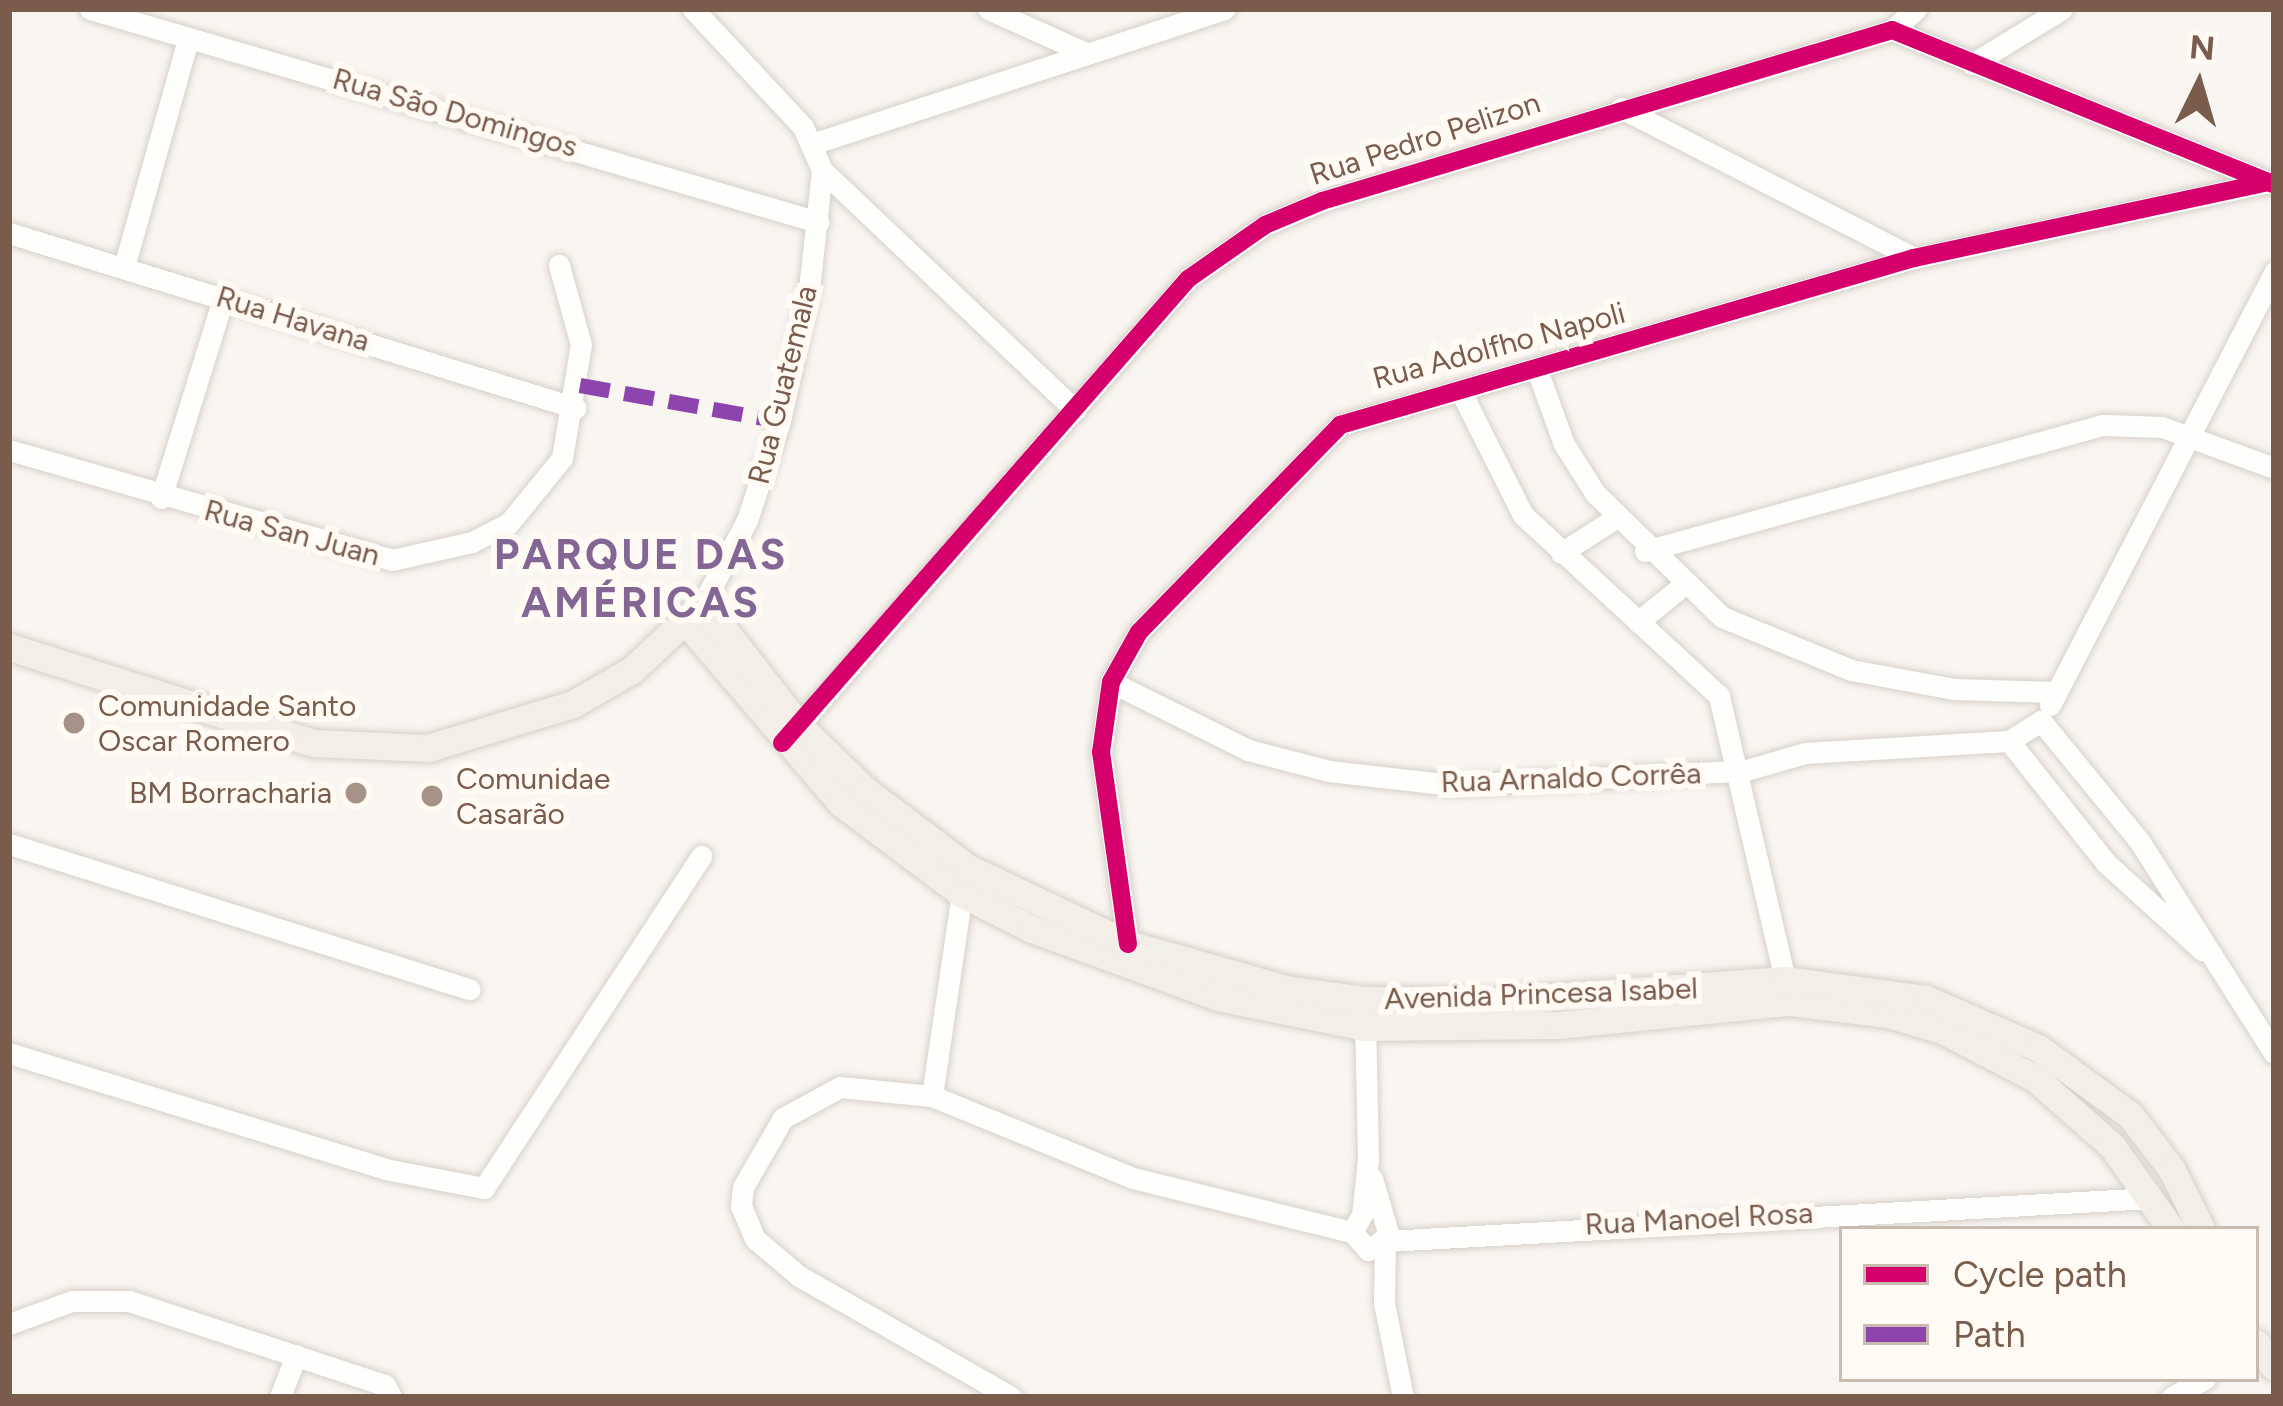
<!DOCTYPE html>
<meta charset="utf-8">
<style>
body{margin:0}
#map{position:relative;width:2283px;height:1406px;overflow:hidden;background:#f9f5f0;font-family:Figtree,sans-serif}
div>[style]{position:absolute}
.roads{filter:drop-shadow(0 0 3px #d7d1cb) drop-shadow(0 0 3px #d7d1cb)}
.minor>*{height:21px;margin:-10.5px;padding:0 10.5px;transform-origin:10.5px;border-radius:10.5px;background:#fefefd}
.major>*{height:27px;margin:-13.5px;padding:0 13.5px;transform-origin:13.5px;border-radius:13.5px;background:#f3eee8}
.quiet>*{height:15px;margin-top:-7.5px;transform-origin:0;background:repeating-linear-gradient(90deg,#8e44ad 0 30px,transparent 0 45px)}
.cycleway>*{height:18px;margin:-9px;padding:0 9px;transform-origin:9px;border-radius:9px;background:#d6006c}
.dots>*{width:33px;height:33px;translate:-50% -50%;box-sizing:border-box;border:6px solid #fffaf3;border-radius:50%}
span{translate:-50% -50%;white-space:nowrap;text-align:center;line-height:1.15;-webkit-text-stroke:12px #fffaf3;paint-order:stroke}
.street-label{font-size:30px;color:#7a5c4d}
.poi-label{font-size:30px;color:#7a5c4d}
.left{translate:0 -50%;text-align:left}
.right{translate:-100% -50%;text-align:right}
.district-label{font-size:42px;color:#846695;font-weight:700;letter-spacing:3px}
.frame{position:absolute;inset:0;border:12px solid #7a5c4d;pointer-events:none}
.legend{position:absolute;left:1839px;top:1226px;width:420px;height:156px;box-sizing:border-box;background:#fffaf3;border:3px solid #cabbb1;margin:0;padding:15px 21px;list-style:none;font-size:36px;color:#7a5c4d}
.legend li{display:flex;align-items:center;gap:24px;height:60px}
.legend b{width:60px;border:3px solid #cabbb1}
.north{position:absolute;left:2139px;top:24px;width:120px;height:120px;-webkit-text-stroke:9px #fffaf3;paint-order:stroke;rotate:5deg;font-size:33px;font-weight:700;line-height:48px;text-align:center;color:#7a5c4d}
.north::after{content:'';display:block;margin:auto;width:42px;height:54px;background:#7a5c4d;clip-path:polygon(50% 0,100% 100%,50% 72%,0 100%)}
</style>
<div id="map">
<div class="roads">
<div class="minor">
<i style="left:90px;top:9px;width:759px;rotate:16.31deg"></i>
<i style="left:693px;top:9px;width:161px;rotate:47deg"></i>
<i style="left:803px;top:127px;width:47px;rotate:66.2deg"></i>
<i style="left:822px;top:170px;width:120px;rotate:96.2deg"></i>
<i style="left:809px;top:289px;width:135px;rotate:102.4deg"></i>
<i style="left:780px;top:421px;width:104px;rotate:108.4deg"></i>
<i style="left:747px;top:520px;width:94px;rotate:117.9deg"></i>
<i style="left:988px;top:9px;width:107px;rotate:24.2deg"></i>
<i style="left:1892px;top:30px;width:32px;rotate:-41deg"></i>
<i style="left:1972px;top:64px;width:105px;rotate:-31.4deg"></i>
<i style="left:1621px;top:108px;width:329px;rotate:27.1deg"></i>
<i style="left:815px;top:143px;width:431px;rotate:-18.1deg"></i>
<i style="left:822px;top:170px;width:349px;rotate:43.5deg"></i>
<i style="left:9px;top:233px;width:593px;rotate:17.15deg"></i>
<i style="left:124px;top:267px;width:237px;rotate:-74.3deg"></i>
<i style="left:1537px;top:370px;width:79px;rotate:70deg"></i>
<i style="left:1564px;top:444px;width:58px;rotate:57.7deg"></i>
<i style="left:1595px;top:493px;width:177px;rotate:44.3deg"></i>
<i style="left:1722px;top:617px;width:139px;rotate:22.3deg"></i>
<i style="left:1851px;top:670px;width:105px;rotate:10.5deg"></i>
<i style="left:1954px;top:689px;width:102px;rotate:1.7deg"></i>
<i style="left:1460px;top:390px;width:140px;rotate:63.3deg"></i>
<i style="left:1523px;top:515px;width:267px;rotate:42.7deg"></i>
<i style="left:1719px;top:696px;width:305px;rotate:76.9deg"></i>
<i style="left:9px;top:450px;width:398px;rotate:16deg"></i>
<i style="left:392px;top:560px;width:82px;rotate:-12.7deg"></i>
<i style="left:472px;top:542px;width:42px;rotate:-27.2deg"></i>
<i style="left:509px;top:523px;width:84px;rotate:-50.8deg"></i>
<i style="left:562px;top:458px;width:115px;rotate:-80.5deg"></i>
<i style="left:581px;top:345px;width:83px;rotate:-105.4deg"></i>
<i style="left:161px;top:498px;width:212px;rotate:-72.7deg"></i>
<i style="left:1645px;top:551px;width:474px;rotate:-15.4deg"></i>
<i style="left:2102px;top:425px;width:60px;rotate:1.9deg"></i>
<i style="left:2162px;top:427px;width:119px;rotate:20.1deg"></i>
<i style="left:1561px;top:553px;width:63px;rotate:-32.7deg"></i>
<i style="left:1638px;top:622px;width:57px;rotate:-39.3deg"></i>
<i style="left:1111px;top:682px;width:153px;rotate:26.4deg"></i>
<i style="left:1248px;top:750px;width:84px;rotate:14.5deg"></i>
<i style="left:1329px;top:771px;width:124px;rotate:6.5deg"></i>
<i style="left:1452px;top:785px;width:291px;rotate:-2.8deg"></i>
<i style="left:1743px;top:771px;width:65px;rotate:-16.2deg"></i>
<i style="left:1805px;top:753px;width:204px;rotate:-3.4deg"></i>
<i style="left:2009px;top:741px;width:38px;rotate:-32deg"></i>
<i style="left:2050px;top:705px;width:488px;rotate:-62.6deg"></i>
<i style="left:2041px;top:721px;width:156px;rotate:50.7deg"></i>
<i style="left:2140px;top:842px;width:250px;rotate:57.6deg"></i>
<i style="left:791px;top:734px;width:604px;rotate:-48.89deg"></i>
<i style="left:1188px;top:279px;width:94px;rotate:-35deg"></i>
<i style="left:1265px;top:225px;width:62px;rotate:-22.8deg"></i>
<i style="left:1322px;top:201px;width:595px;rotate:-16.7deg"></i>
<i style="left:1892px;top:30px;width:412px;rotate:22deg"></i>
<i style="left:2009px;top:741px;width:156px;rotate:51.5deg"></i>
<i style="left:2106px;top:863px;width:130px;rotate:42.2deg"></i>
<i style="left:9px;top:844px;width:483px;rotate:17.5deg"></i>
<i style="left:1128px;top:944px;width:194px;rotate:-98deg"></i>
<i style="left:1101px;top:752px;width:71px;rotate:-81.9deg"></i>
<i style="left:1111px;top:682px;width:57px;rotate:-60.8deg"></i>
<i style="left:1139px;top:632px;width:289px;rotate:-45.8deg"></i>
<i style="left:1340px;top:425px;width:598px;rotate:-16.22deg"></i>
<i style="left:1914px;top:258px;width:362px;rotate:-12.1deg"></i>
<i style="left:9px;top:1053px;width:393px;rotate:17.1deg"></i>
<i style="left:385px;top:1169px;width:101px;rotate:10.9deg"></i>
<i style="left:484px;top:1188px;width:397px;rotate:-56.8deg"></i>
<i style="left:932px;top:1096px;width:204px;rotate:-81.6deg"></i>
<i style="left:1352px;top:1232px;width:20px;rotate:-60deg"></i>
<i style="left:1362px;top:1215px;width:56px;rotate:-83.9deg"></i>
<i style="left:1368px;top:1159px;width:144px;rotate:-91.2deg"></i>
<i style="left:1352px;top:1232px;width:24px;rotate:48deg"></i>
<i style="left:1368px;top:1250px;width:25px;rotate:-34deg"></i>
<i style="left:1389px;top:1236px;width:60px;rotate:-106.3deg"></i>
<i style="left:1387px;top:1241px;width:765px;rotate:-3.22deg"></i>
<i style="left:1385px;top:1244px;width:59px;rotate:91deg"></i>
<i style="left:1384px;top:1303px;width:96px;rotate:78.6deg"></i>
<i style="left:9px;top:1324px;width:67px;rotate:-20.1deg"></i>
<i style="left:72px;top:1301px;width:57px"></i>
<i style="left:129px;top:1301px;width:269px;rotate:18.2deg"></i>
<i style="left:385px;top:1385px;width:13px;rotate:63deg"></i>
<i style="left:280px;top:1397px;width:45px;rotate:-69.1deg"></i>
<i style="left:1011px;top:1397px;width:244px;rotate:-150.3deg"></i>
<i style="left:799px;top:1276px;width:57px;rotate:-139.9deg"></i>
<i style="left:755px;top:1239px;width:36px;rotate:-113deg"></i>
<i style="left:741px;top:1206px;width:19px;rotate:-84deg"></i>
<i style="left:743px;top:1187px;width:80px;rotate:-59.9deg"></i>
<i style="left:783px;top:1118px;width:65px;rotate:-28.5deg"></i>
<i style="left:840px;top:1087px;width:92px;rotate:5.6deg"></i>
<i style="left:932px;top:1096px;width:217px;rotate:22.2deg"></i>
<i style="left:1133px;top:1178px;width:226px;rotate:13.9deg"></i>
<i style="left:2172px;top:1397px;width:38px;rotate:-29deg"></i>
</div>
<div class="major">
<i style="left:686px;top:622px;width:238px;rotate:49.4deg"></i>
<i style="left:841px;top:803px;width:151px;rotate:36.9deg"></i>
<i style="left:962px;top:894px;width:78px;rotate:26.6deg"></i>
<i style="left:1032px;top:929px;width:198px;rotate:20.1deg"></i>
<i style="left:1218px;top:997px;width:150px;rotate:11.5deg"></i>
<i style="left:1365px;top:1027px;width:193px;rotate:-0.6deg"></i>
<i style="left:1558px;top:1025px;width:233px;rotate:-5.7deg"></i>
<i style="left:1790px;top:1002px;width:99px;rotate:7deg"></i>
<i style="left:1888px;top:1014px;width:56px;rotate:16.5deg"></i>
<i style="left:1942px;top:1030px;width:105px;rotate:27.3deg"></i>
<i style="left:2035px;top:1078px;width:103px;rotate:41.4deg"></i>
<i style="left:2112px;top:1146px;width:102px;rotate:54.6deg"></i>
<i style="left:9px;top:647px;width:320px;rotate:17.5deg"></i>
<i style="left:314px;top:743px;width:114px;rotate:2.5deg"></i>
<i style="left:428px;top:748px;width:152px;rotate:-16.9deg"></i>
<i style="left:573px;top:704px;width:68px;rotate:-30deg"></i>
<i style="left:632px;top:670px;width:98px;rotate:-43.3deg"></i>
<i style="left:703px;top:603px;width:156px;rotate:52deg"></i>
<i style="left:799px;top:726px;width:93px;rotate:44.1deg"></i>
<i style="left:866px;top:791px;width:128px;rotate:37deg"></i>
<i style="left:968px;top:868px;width:177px;rotate:25.4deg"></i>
<i style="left:1128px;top:944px;width:168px;rotate:15.9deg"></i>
<i style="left:1290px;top:990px;width:76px;rotate:7.6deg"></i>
<i style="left:1365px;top:1000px;width:135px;rotate:0.4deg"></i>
<i style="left:1500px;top:1001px;width:286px;rotate:-4.2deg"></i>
<i style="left:1785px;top:980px;width:142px;rotate:7.7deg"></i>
<i style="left:1926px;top:999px;width:122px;rotate:23.6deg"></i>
<i style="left:2038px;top:1048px;width:114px;rotate:36.1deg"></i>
<i style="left:2130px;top:1115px;width:69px;rotate:52.6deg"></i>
<i style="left:2172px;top:1170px;width:66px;rotate:63.8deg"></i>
<i style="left:2256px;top:1343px;width:30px;rotate:53deg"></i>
</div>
</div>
<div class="quiet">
<i style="left:580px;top:385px;width:203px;rotate:10.2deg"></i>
</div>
<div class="cycleway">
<i style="left:782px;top:743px;width:617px;rotate:-48.81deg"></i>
<i style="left:1188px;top:279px;width:94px;rotate:-35deg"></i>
<i style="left:1265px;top:225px;width:62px;rotate:-22.8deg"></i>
<i style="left:1322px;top:201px;width:595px;rotate:-16.7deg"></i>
<i style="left:1892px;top:30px;width:412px;rotate:22deg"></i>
<i style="left:1128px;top:944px;width:194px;rotate:-98deg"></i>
<i style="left:1101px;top:752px;width:71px;rotate:-81.9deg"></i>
<i style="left:1111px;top:682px;width:57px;rotate:-60.8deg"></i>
<i style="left:1139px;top:632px;width:289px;rotate:-45.8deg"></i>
<i style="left:1340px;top:425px;width:598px;rotate:-16.22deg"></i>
<i style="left:1914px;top:258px;width:362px;rotate:-12.1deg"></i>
</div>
<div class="dots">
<i style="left:74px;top:723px;background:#a69286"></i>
<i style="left:356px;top:793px;background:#a69286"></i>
<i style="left:432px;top:796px;background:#a69286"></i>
</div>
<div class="street-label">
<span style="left:455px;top:113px;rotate:16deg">Rua São Domingos</span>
<span style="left:1425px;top:139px;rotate:-18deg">Rua Pedro Pelizon</span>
<span style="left:293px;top:319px;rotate:17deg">Rua Havana</span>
<span style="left:1499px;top:346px;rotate:-15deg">Rua Adolfho Napoli</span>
<span style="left:783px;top:385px;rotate:-76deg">Rua Guatemala</span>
<span style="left:292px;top:533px;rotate:15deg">Rua San Juan</span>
<span style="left:1571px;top:778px;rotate:-2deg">Rua Arnaldo Corrêa</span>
<span style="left:1541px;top:994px;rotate:-2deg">Avenida Princesa Isabel</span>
<span style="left:1699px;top:1219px;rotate:-3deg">Rua Manoel Rosa</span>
</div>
<div class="poi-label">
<span class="left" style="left:98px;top:723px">Comunidade Santo<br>Oscar Romero</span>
<span class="left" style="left:456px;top:796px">Comunidae<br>Casarão</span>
<span class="right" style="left:332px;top:793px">BM Borracharia</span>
</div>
<div class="district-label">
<span style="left:641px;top:579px">PARQUE DAS<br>AMÉRICAS</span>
</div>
<div class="frame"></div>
<ul class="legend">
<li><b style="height:15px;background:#d6006c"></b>Cycle path</li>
<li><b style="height:15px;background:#8e44ad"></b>Path</li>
</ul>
<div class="north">N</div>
</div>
